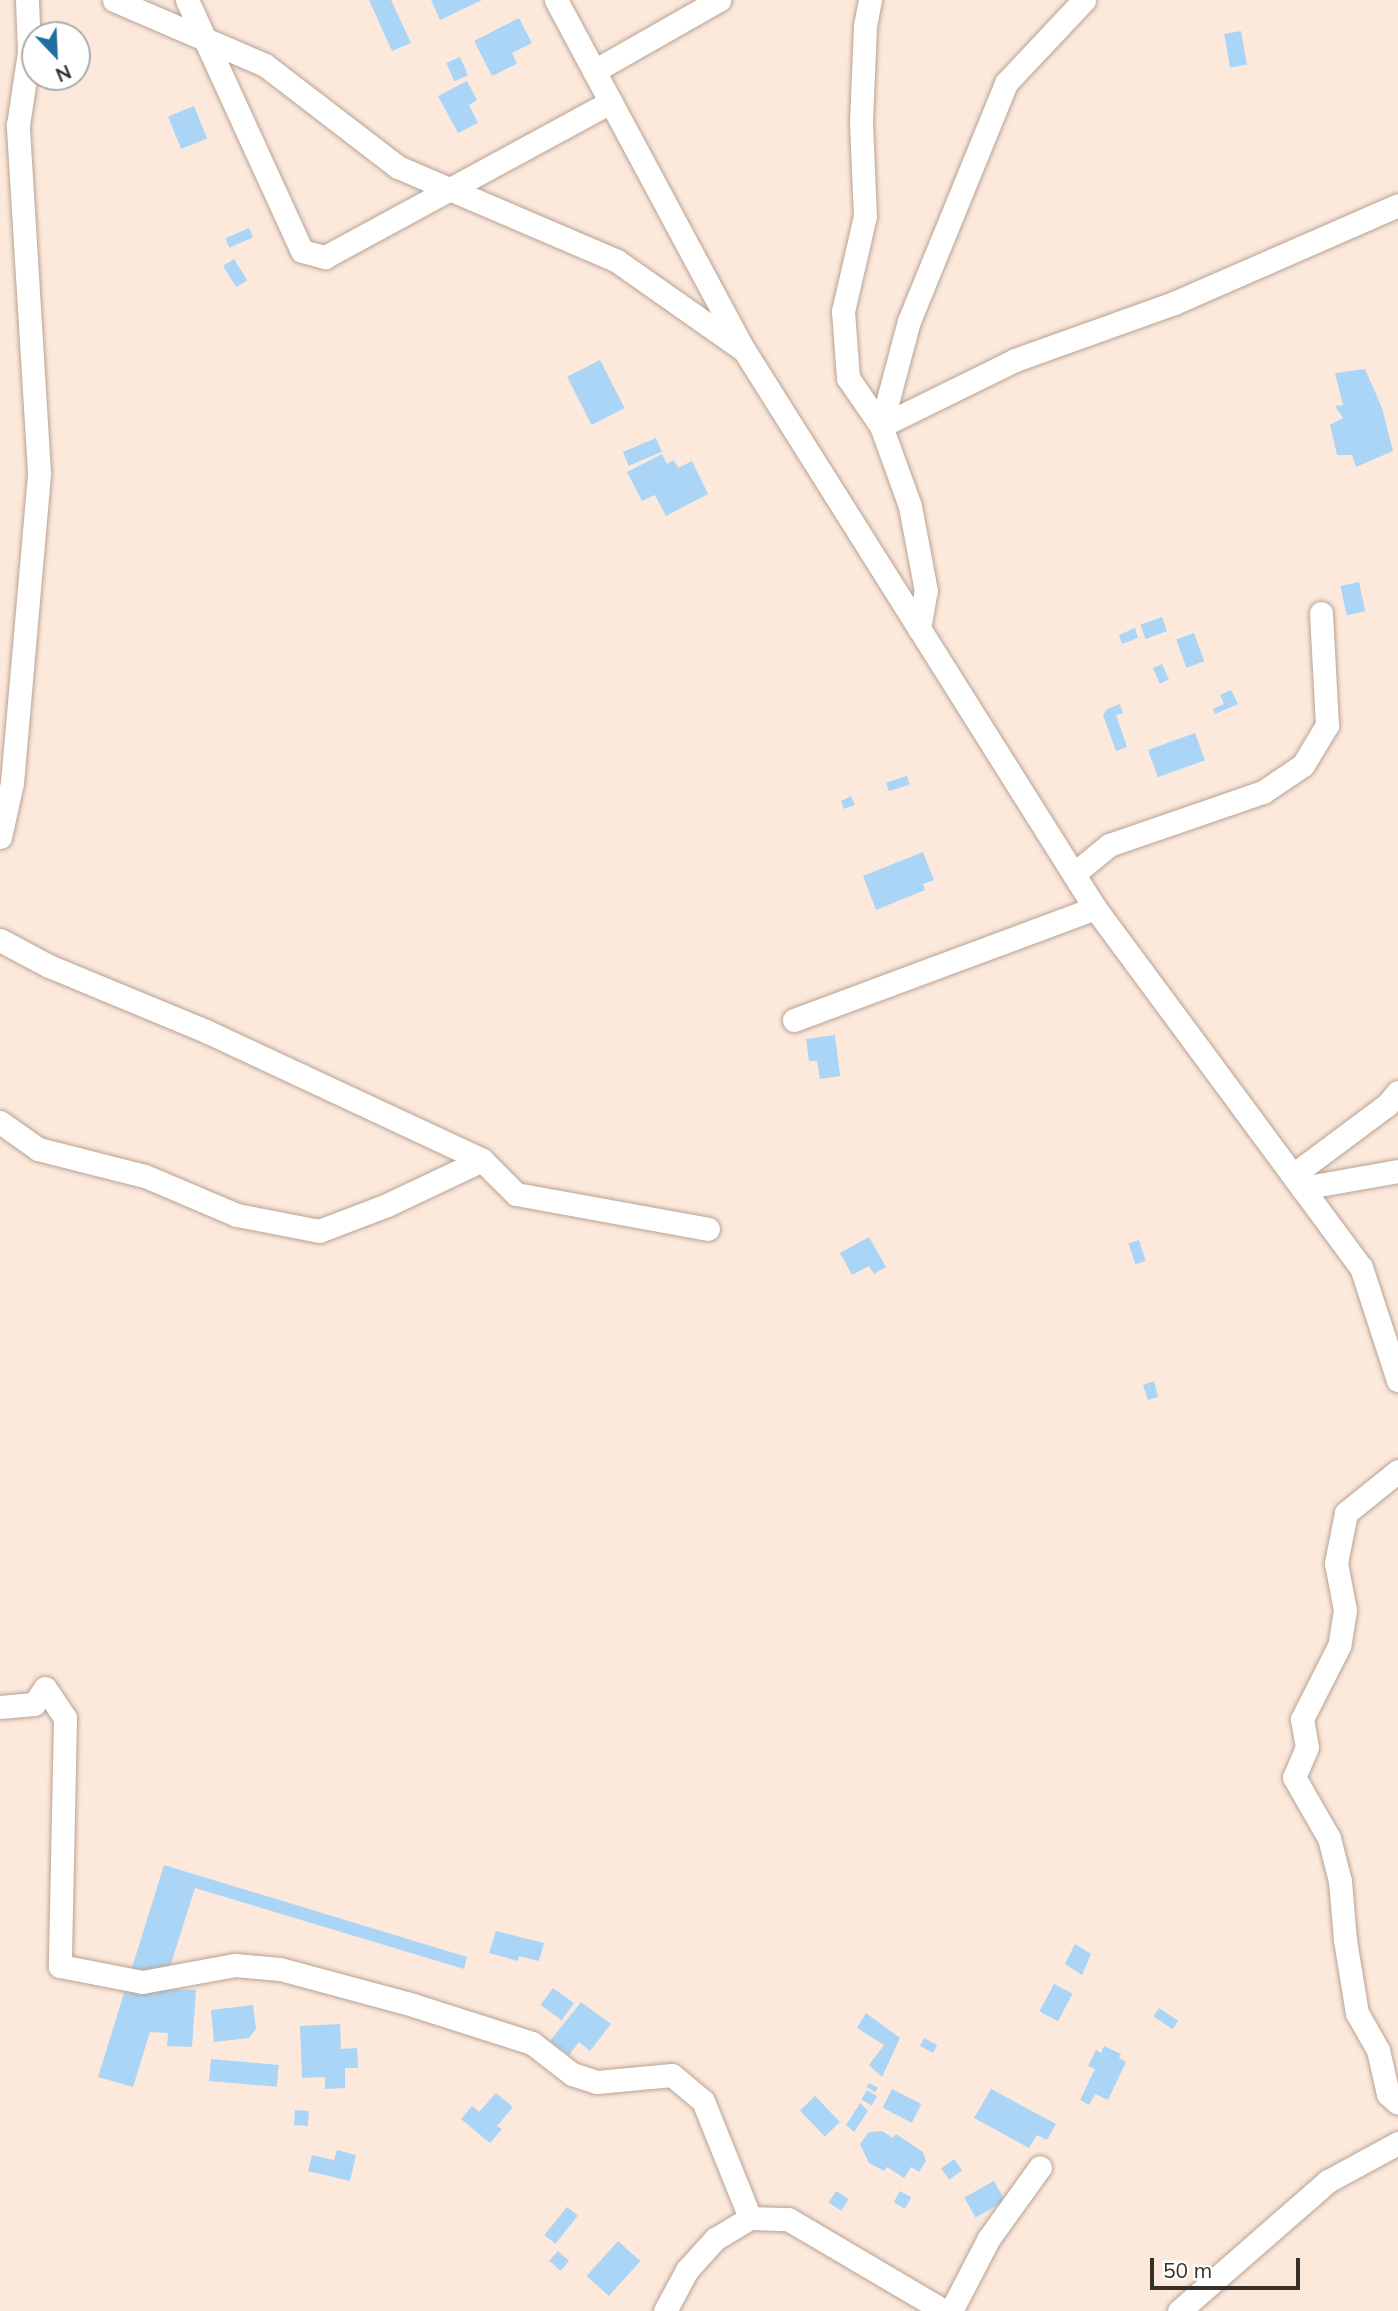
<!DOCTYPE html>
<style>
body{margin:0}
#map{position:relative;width:1398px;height:2311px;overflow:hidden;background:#fce9dc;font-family:Mulish,sans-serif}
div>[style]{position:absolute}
.building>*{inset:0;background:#aad5f7;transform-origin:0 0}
.roads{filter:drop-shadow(0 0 2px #b8a292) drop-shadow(0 0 2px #b8a292)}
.minor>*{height:23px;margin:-11.5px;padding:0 11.5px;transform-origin:11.5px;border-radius:11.5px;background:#fff}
span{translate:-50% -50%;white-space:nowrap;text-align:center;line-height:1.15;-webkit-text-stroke:5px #fff;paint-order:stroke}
.north{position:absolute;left:21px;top:21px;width:70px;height:70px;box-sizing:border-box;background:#fff;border:2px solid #afaca9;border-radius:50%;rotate:157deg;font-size:19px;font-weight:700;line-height:28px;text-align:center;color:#382f29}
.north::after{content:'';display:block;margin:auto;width:24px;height:32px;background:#216ea1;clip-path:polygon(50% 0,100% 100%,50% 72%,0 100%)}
.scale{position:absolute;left:1150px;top:2258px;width:150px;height:32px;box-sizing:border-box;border:4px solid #382f29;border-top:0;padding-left:9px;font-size:21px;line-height:24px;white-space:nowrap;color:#382f29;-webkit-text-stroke:5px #fff;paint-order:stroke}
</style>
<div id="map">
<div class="building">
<i style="clip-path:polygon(369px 0,391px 0,411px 43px,392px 51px)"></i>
<i style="clip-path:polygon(431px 0,482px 0,440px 20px)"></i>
<i style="clip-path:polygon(519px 18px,532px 43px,512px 53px,517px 64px,492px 76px,474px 41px)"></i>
<i style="left:1241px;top:31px;width:34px;height:17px;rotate:80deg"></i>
<i style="left:460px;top:57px;width:20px;height:15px;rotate:66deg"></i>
<i style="clip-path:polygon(467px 81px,477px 100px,469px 105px,478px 123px,458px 133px,438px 96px)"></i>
<i style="left:194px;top:106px;width:35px;height:28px;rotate:68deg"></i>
<i style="left:249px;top:228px;width:10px;height:26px;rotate:66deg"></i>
<i style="left:234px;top:259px;width:25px;height:13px;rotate:58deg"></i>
<i style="left:600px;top:360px;width:54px;height:37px;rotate:63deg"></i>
<i style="clip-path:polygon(1365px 369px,1382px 408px,1393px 451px,1356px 467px,1352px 455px,1337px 455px,1330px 425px,1343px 418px,1335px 406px,1343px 405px,1335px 373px)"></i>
<i style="left:656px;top:438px;width:15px;height:36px;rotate:67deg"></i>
<i style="clip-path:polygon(662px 454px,667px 464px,674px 460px,678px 468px,692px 461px,708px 494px,666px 516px,655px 495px,642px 501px,627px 472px)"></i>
<i style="left:1359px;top:582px;width:30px;height:19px;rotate:78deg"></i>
<i style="left:1162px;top:617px;width:15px;height:23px;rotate:70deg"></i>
<i style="clip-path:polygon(1135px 628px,1138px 638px,1122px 644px,1119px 635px)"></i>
<i style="left:1194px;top:633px;width:30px;height:19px;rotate:70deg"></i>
<i style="left:1162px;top:664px;width:17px;height:10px;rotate:66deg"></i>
<i style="clip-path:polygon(1231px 690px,1238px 704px,1215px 714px,1213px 709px,1224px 704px,1220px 695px)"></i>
<i style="clip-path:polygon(1120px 704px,1123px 713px,1116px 715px,1127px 747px,1116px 751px,1103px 715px,1107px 709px)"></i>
<i style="left:1195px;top:733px;width:29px;height:50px;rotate:70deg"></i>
<i style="left:907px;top:776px;width:9px;height:22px;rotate:72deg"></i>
<i style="clip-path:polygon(851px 796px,855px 805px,844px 809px,841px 801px)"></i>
<i style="clip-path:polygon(923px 852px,934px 880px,923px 884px,925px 890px,876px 910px,863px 876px)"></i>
<i style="clip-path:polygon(835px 1035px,840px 1076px,820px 1079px,817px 1061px,809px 1061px,806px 1039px)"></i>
<i style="clip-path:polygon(869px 1237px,886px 1267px,874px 1274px,869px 1266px,852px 1275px,840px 1253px)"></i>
<i style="left:1139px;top:1240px;width:22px;height:11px;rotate:72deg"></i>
<i style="clip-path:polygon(1154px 1381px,1158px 1397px,1148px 1400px,1143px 1385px)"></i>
<i style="clip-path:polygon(164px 1865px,467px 1957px,464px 1969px,195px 1888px,163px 1989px,196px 1990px,192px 2047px,167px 2046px,168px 2033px,150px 2032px,133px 2087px,98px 2077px)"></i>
<i style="clip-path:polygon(496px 1931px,544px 1943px,539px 1961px,519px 1956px,518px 1961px,489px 1953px)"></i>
<i style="clip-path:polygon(1075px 1944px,1091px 1954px,1082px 1975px,1065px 1964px)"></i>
<i style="left:1054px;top:1984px;width:21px;height:31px;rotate:28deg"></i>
<i style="left:553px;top:1988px;width:26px;height:21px;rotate:36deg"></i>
<i style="clip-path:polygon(581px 2002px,611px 2024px,590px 2051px,579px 2042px,569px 2055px,550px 2041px)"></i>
<i style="clip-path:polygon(253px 2005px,256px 2029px,249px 2038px,214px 2042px,211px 2010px)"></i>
<i style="left:1159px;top:2008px;width:23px;height:10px;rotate:34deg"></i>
<i style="clip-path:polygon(866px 2013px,900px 2038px,882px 2077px,869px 2065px,884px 2045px,857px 2028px)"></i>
<i style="clip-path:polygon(340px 2024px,341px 2049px,357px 2048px,358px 2068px,345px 2068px,345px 2088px,325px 2089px,325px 2077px,302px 2078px,300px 2026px)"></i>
<i style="left:924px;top:2038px;width:15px;height:9px;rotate:28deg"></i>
<i style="clip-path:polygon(1104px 2046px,1121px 2054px,1119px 2058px,1126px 2062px,1108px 2100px,1095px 2094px,1089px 2105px,1080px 2100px,1095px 2069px,1088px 2066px,1096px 2050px,1101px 2053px)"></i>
<i style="left:211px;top:2059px;width:68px;height:22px;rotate:5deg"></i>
<i style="left:869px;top:2083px;width:10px;height:5px;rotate:29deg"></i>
<i style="left:892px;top:2089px;width:33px;height:21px;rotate:27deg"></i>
<i style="clip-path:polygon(991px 2089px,1056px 2124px,1047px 2140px,1037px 2135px,1029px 2148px,974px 2118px)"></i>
<i style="left:867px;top:2090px;width:12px;height:11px;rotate:31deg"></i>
<i style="clip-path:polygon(496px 2093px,513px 2107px,497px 2126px,502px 2129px,490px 2143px,461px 2119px,472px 2106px,479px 2112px)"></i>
<i style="left:815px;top:2096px;width:36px;height:21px;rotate:46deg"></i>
<i style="clip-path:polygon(860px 2103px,868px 2111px,854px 2132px,846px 2125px)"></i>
<i style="left:295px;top:2110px;width:14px;height:15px;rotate:4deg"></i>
<i style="clip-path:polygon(882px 2131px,893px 2138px,896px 2134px,923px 2152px,926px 2161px,919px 2172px,911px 2167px,904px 2178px,887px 2167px,884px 2171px,869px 2163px,860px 2144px,869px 2132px)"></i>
<i style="clip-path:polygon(337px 2150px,356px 2155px,350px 2181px,308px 2171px,312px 2155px,334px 2160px)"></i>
<i style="left:954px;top:2159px;width:14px;height:16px;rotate:54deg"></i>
<i style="left:994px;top:2181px;width:23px;height:34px;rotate:61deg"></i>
<i style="left:836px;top:2191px;width:15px;height:14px;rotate:32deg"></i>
<i style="left:900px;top:2191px;width:13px;height:13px;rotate:29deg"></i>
<i style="left:567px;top:2207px;width:14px;height:36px;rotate:39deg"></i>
<i style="left:618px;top:2241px;width:30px;height:47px;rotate:42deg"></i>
<i style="left:558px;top:2251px;width:15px;height:13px;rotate:42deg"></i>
</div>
<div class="roads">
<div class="minor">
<i style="left:114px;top:0;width:164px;rotate:23.3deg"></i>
<i style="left:265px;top:65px;width:168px;rotate:37.5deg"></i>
<i style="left:398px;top:167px;width:238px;rotate:23.2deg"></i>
<i style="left:617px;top:261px;width:151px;rotate:35.1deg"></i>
<i style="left:187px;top:0;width:276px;rotate:65.4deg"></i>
<i style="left:302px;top:251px;width:24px;rotate:15deg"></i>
<i style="left:325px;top:257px;width:325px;rotate:-28.5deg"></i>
<i style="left:556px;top:0;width:397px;rotate:61.8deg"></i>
<i style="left:744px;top:350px;width:659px;rotate:57.83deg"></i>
<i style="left:1095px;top:908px;width:447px;rotate:53.5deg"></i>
<i style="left:1361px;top:1267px;width:119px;rotate:71.9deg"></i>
<i style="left:870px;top:0;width:26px;rotate:101deg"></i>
<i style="left:865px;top:26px;width:96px;rotate:92.4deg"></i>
<i style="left:861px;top:122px;width:94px;rotate:87.6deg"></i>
<i style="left:865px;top:216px;width:98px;rotate:103deg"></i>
<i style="left:843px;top:311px;width:67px;rotate:85.7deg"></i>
<i style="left:848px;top:378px;width:58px;rotate:55.5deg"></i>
<i style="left:881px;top:426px;width:149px;rotate:-26.2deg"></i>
<i style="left:1015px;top:360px;width:169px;rotate:-19.7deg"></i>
<i style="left:1174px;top:303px;width:244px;rotate:-23.6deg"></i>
<i style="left:594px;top:71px;width:144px;rotate:-29.6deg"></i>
<i style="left:919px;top:629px;width:39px;rotate:-80deg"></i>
<i style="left:926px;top:591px;width:86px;rotate:-100.7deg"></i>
<i style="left:910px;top:506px;width:85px;rotate:-109.9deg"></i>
<i style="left:881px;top:426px;width:109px;rotate:-75.1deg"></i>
<i style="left:909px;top:321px;width:257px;rotate:-67.8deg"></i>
<i style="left:1006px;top:83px;width:114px;rotate:-46.8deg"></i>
<i style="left:0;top:837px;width:55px;rotate:-77.5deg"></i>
<i style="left:12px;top:783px;width:312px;rotate:-85deg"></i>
<i style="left:39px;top:472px;width:348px;rotate:-93.5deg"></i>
<i style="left:18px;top:125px;width:74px;rotate:-81.4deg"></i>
<i style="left:29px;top:52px;width:52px;rotate:-92.2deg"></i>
<i style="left:1075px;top:873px;width:44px;rotate:-39.5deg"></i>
<i style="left:1109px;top:845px;width:163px;rotate:-19deg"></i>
<i style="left:1263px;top:792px;width:48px;rotate:-34deg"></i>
<i style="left:1303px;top:765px;width:47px;rotate:-59deg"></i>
<i style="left:1327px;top:725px;width:112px;rotate:-93.1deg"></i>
<i style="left:0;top:940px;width:55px;rotate:28deg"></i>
<i style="left:49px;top:966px;width:172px;rotate:22.5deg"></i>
<i style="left:208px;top:1032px;width:302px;rotate:25deg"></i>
<i style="left:482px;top:1160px;width:48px;rotate:45deg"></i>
<i style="left:516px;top:1194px;width:195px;rotate:10.3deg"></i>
<i style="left:794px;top:1020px;width:321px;rotate:-20.4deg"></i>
<i style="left:0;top:1122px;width:47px;rotate:35.4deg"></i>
<i style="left:38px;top:1149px;width:110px;rotate:14.2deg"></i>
<i style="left:145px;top:1176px;width:100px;rotate:23deg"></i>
<i style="left:237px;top:1215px;width:84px;rotate:11deg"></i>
<i style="left:319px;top:1231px;width:73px;rotate:-20.9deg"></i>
<i style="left:387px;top:1205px;width:105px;rotate:-25.3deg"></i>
<i style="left:1293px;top:1175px;width:117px;rotate:-36.7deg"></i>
<i style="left:1387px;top:1105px;width:17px;rotate:-50deg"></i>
<i style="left:1302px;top:1188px;width:97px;rotate:-10deg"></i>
<i style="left:1398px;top:1471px;width:67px;rotate:141.1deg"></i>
<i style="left:1346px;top:1513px;width:51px;rotate:101.3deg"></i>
<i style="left:1336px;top:1563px;width:48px;rotate:79.2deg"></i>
<i style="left:1345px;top:1610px;width:36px;rotate:99deg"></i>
<i style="left:1339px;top:1646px;width:82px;rotate:116.9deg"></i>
<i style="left:1302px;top:1719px;width:28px;rotate:80deg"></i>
<i style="left:1307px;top:1747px;width:33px;rotate:113deg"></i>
<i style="left:1294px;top:1777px;width:70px;rotate:60.2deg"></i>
<i style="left:1329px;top:1838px;width:44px;rotate:75.7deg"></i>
<i style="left:1340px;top:1881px;width:59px;rotate:85.2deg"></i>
<i style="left:1345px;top:1940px;width:74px;rotate:80.7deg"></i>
<i style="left:1357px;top:2013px;width:43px;rotate:60.4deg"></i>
<i style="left:1378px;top:2050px;width:45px;rotate:77.2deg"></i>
<i style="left:1388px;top:2094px;width:13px;rotate:42deg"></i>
<i style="left:0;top:1707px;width:34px;rotate:-5deg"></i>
<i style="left:34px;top:1704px;width:19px;rotate:-55deg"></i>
<i style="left:45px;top:1688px;width:36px;rotate:56deg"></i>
<i style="left:65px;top:1718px;width:248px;rotate:91.2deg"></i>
<i style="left:60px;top:1966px;width:84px;rotate:11deg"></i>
<i style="left:142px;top:1982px;width:95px;rotate:-10.4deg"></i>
<i style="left:235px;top:1965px;width:45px;rotate:5.1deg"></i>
<i style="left:280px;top:1969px;width:138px;rotate:15.1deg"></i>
<i style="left:413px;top:2005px;width:125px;rotate:17.7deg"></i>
<i style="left:532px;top:2043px;width:51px;rotate:37.8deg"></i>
<i style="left:572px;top:2074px;width:26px;rotate:18deg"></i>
<i style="left:597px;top:2082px;width:75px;rotate:-5.3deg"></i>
<i style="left:672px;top:2075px;width:40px;rotate:40deg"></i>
<i style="left:703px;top:2101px;width:126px;rotate:68.1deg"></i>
<i style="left:665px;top:2311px;width:47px;rotate:-61.8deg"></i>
<i style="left:687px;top:2270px;width:42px;rotate:-47.9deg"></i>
<i style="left:715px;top:2239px;width:41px;rotate:-31deg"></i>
<i style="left:750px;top:2218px;width:38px;rotate:2deg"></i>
<i style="left:788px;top:2219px;width:181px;rotate:30.5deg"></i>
<i style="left:951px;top:2311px;width:82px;rotate:-62.5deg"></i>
<i style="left:989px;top:2238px;width:87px;rotate:-54.3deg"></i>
<i style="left:1179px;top:2311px;width:198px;rotate:-41.1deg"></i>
<i style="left:1328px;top:2181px;width:80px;rotate:-28.5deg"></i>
</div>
</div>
<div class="north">N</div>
<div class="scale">50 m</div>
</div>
